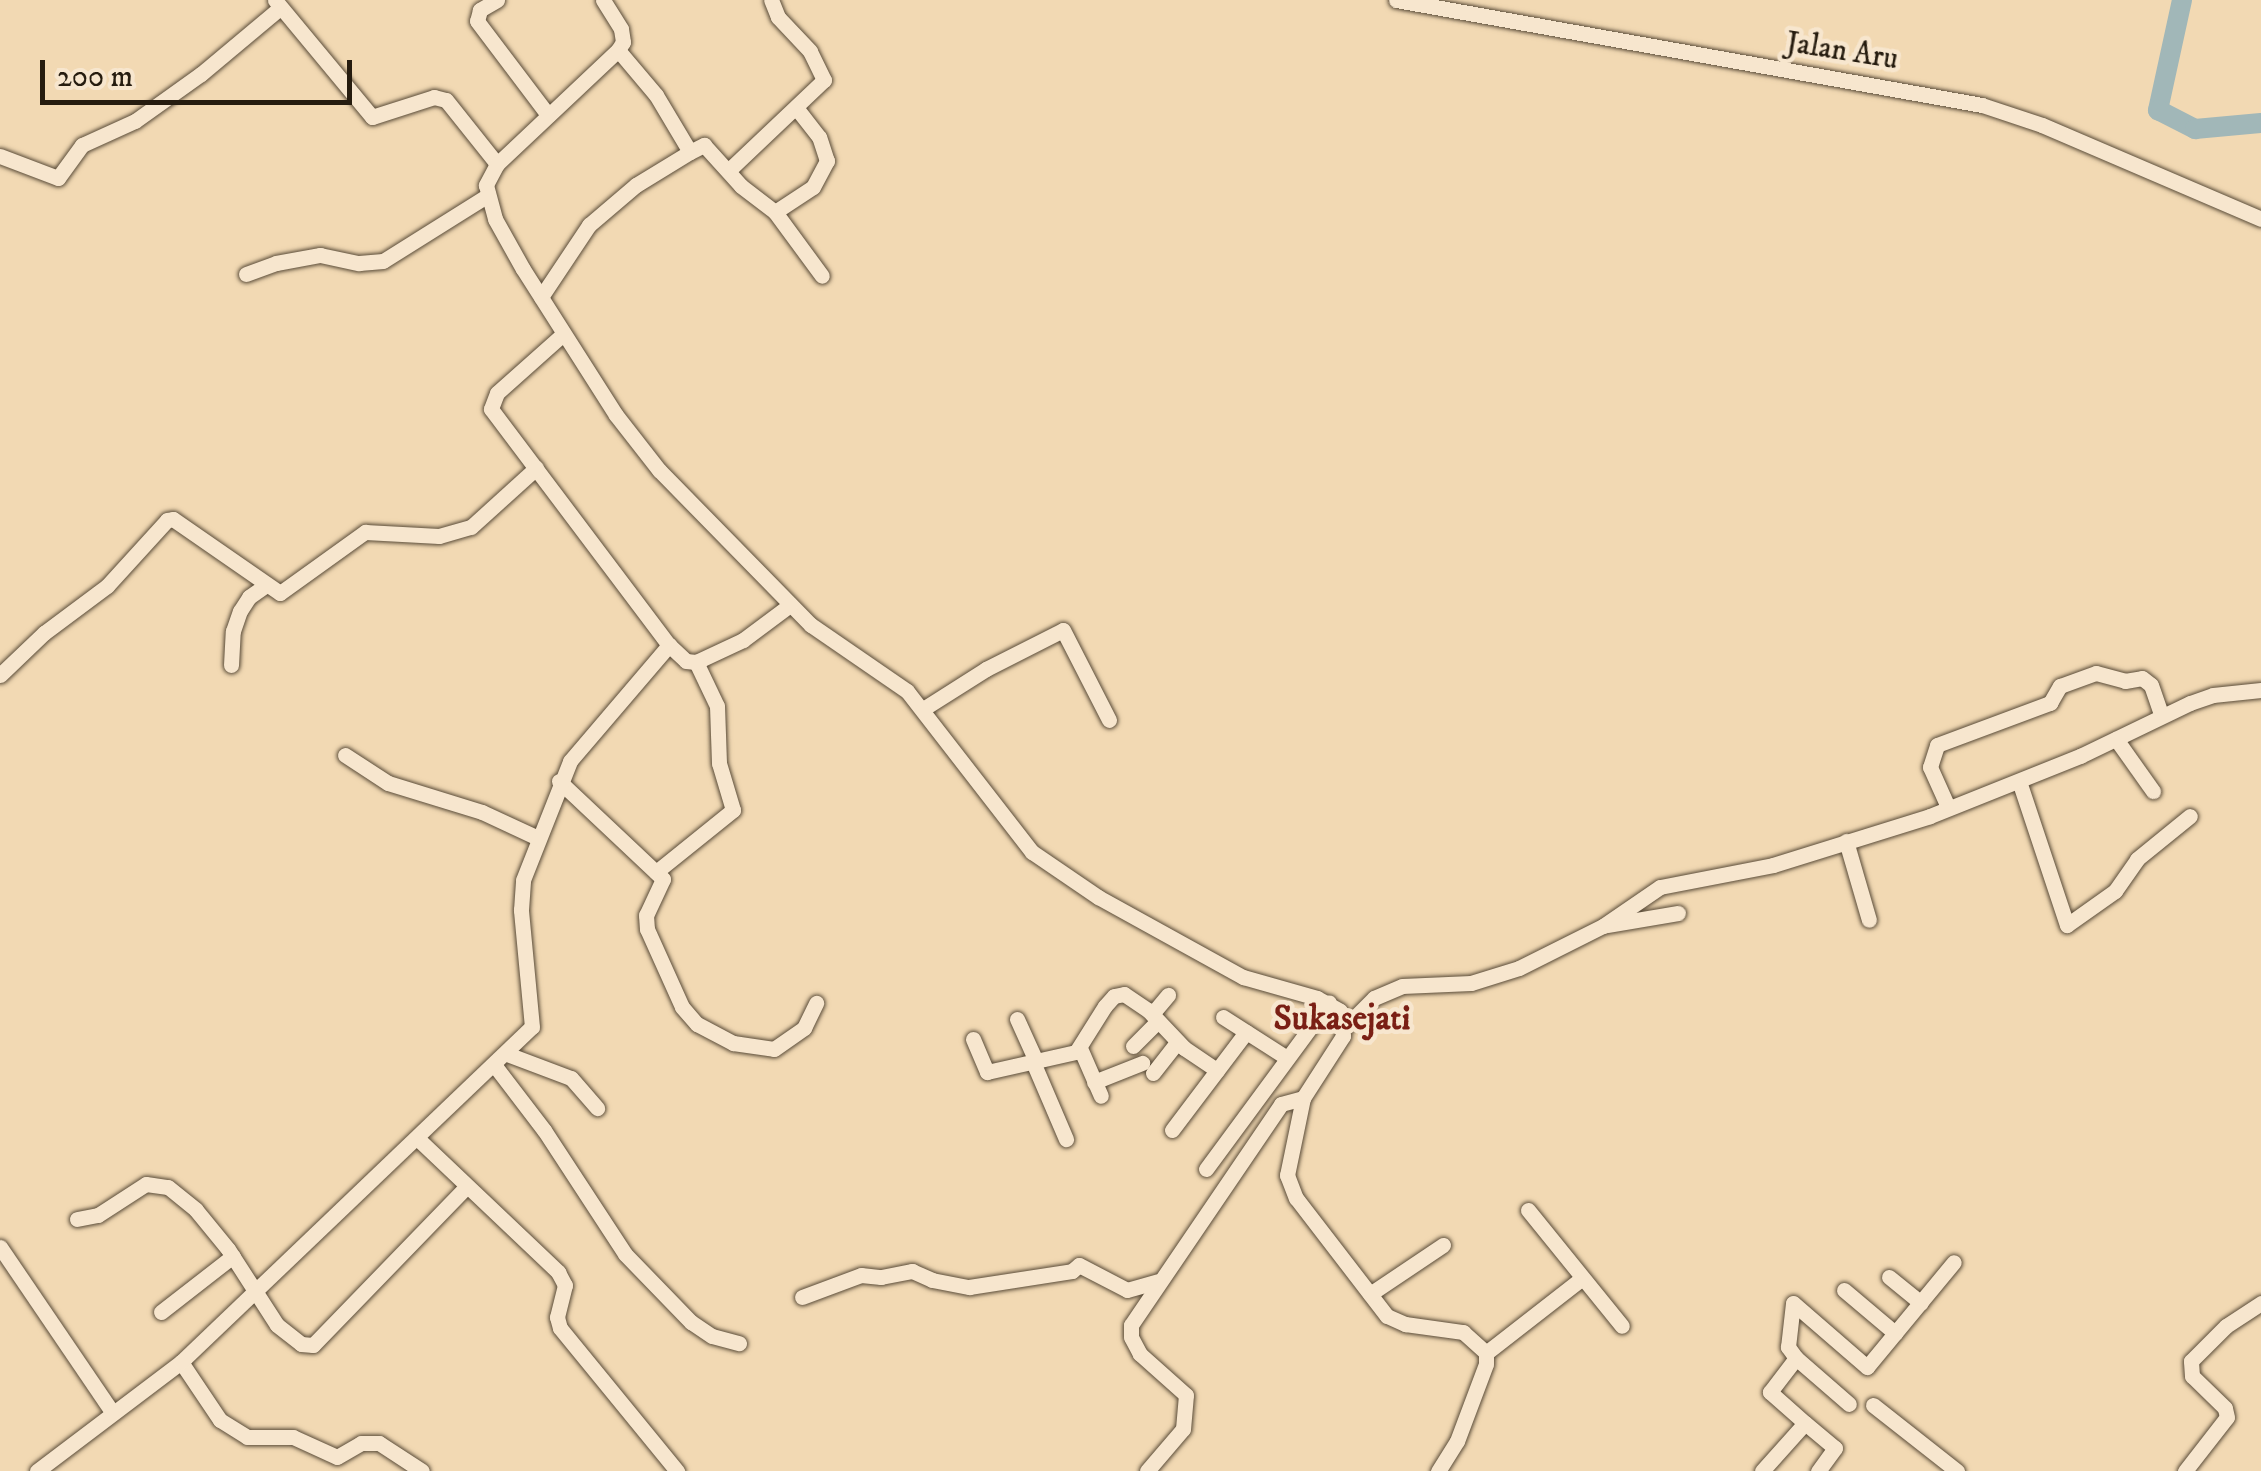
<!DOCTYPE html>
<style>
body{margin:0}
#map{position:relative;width:2261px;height:1471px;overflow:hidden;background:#f2d9b3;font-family:"IM FELL DW Pica",serif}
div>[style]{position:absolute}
.river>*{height:20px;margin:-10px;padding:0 10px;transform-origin:10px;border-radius:10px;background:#a1b7b8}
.roads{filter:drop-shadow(0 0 2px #594b38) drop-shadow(0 0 2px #594b38)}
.minor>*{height:15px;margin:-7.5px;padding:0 7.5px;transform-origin:7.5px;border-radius:7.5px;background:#f7e6ce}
span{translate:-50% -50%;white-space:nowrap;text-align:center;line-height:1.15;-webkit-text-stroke:9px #f7e6ce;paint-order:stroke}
.street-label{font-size:30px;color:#261c0f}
.quarter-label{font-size:35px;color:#7a1f14;font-weight:700}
.scale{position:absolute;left:40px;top:60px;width:312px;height:45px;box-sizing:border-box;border:5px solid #261c0f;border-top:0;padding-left:12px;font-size:30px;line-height:35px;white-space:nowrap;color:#261c0f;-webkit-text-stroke:8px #f7e6ce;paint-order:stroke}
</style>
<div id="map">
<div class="river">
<i style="left:2182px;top:0;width:113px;rotate:102.3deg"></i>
<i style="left:2158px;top:110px;width:42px;rotate:27.2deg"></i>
<i style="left:2195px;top:129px;width:66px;rotate:-5.2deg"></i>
</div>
<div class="roads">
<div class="minor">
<i style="left:275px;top:0;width:152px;rotate:50.3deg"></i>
<i style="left:372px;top:117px;width:65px;rotate:-17.9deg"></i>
<i style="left:434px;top:97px;width:12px;rotate:14deg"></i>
<i style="left:446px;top:100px;width:82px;rotate:51.4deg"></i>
<i style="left:497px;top:0;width:20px;rotate:150deg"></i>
<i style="left:480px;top:10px;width:11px;rotate:105deg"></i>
<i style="left:477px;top:21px;width:118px;rotate:52.9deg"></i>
<i style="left:603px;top:0;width:34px;rotate:58deg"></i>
<i style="left:621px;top:29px;width:13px;rotate:81deg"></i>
<i style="left:623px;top:42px;width:9px;rotate:122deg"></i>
<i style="left:618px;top:50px;width:166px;rotate:136.7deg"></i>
<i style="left:497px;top:164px;width:24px;rotate:118deg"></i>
<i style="left:486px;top:185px;width:35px;rotate:75deg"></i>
<i style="left:495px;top:219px;width:57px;rotate:60.8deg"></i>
<i style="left:523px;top:269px;width:173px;rotate:57.5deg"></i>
<i style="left:616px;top:415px;width:70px;rotate:52deg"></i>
<i style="left:659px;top:470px;width:217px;rotate:45.6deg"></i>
<i style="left:811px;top:625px;width:116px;rotate:34.5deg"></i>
<i style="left:907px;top:691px;width:204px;rotate:52.2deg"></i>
<i style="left:1032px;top:852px;width:80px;rotate:34.3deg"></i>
<i style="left:1098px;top:897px;width:166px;rotate:28.9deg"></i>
<i style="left:1243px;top:977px;width:77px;rotate:15.8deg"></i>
<i style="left:1317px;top:998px;width:26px;rotate:29deg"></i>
<i style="left:1340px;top:1011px;width:25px;rotate:83deg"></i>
<i style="left:1343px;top:1036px;width:74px;rotate:122.8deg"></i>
<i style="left:1303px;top:1098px;width:79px;rotate:101.7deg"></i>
<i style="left:1287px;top:1175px;width:25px;rotate:69deg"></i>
<i style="left:1296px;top:1198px;width:149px;rotate:52.4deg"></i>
<i style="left:1387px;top:1316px;width:20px;rotate:24deg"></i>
<i style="left:1405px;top:1324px;width:59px;rotate:7.9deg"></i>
<i style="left:1463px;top:1332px;width:31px;rotate:42deg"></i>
<i style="left:1486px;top:1353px;width:11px;rotate:90deg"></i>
<i style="left:1486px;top:1364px;width:82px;rotate:110.6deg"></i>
<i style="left:1457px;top:1441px;width:36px;rotate:122deg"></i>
<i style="left:1396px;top:0;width:595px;rotate:10.16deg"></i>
<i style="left:1982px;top:105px;width:63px;rotate:18.4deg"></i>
<i style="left:2042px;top:125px;width:238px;rotate:23.2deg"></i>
<i style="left:618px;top:50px;width:59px;rotate:49.8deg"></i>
<i style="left:656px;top:95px;width:66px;rotate:59.2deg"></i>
<i style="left:690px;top:152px;width:16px;rotate:-27deg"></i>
<i style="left:704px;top:145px;width:55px;rotate:47.9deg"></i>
<i style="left:741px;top:186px;width:43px;rotate:37.4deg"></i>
<i style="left:775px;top:212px;width:79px;rotate:53.7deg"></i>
<i style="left:0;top:156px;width:62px;rotate:20.8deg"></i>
<i style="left:58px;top:178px;width:41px;rotate:-54deg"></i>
<i style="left:82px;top:145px;width:58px;rotate:-24.4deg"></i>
<i style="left:135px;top:121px;width:81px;rotate:-35.5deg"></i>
<i style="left:201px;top:74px;width:103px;rotate:-39.9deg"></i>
<i style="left:729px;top:170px;width:131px;rotate:-43.5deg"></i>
<i style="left:824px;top:80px;width:32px;rotate:-116deg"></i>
<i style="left:810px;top:51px;width:47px;rotate:-133.3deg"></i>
<i style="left:778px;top:17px;width:18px;rotate:-112deg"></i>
<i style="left:775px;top:212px;width:45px;rotate:-33.3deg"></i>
<i style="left:813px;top:187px;width:30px;rotate:-62deg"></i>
<i style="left:827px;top:161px;width:25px;rotate:-108deg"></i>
<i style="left:819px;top:137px;width:36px;rotate:-128deg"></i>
<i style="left:246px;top:274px;width:32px;rotate:-20deg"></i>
<i style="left:276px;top:263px;width:45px;rotate:-10.3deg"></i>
<i style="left:320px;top:255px;width:40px;rotate:12deg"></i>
<i style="left:359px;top:263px;width:24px;rotate:-5deg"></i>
<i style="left:383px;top:261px;width:120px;rotate:-32.1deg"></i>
<i style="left:541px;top:297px;width:87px;rotate:-56.3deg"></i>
<i style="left:589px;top:225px;width:62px;rotate:-40.4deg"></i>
<i style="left:636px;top:185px;width:63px;rotate:-31.4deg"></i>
<i style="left:562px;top:335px;width:87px;rotate:138.3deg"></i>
<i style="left:497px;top:393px;width:17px;rotate:111deg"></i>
<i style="left:491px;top:409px;width:296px;rotate:53deg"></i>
<i style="left:231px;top:665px;width:34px;rotate:-87deg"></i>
<i style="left:233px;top:631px;width:21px;rotate:-71deg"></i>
<i style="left:240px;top:611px;width:17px;rotate:-57deg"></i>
<i style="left:249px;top:597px;width:19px;rotate:-35deg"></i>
<i style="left:0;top:675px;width:61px;rotate:-43.7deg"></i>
<i style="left:44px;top:633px;width:79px;rotate:-36.7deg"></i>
<i style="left:107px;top:586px;width:89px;rotate:-47.7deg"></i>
<i style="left:167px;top:520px;width:6px;rotate:-9deg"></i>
<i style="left:173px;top:519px;width:130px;rotate:34.7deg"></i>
<i style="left:280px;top:593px;width:105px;rotate:-35.7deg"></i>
<i style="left:365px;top:532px;width:74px;rotate:3.1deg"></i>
<i style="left:439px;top:536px;width:33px;rotate:-16deg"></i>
<i style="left:471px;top:527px;width:88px;rotate:-42.2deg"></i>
<i style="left:923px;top:709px;width:75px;rotate:-32.4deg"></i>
<i style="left:986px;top:669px;width:86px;rotate:-26.9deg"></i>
<i style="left:1063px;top:630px;width:101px;rotate:62.9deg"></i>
<i style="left:2116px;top:739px;width:64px;rotate:54.6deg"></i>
<i style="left:345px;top:755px;width:51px;rotate:33.1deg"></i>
<i style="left:388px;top:783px;width:98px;rotate:17.1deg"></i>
<i style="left:482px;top:812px;width:62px;rotate:24.9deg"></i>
<i style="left:559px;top:781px;width:143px;rotate:43.3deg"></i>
<i style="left:663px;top:879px;width:40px;rotate:115deg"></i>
<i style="left:646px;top:915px;width:14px;rotate:86deg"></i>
<i style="left:647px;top:929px;width:85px;rotate:65.8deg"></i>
<i style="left:682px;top:1007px;width:23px;rotate:49deg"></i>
<i style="left:697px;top:1024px;width:41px;rotate:27.8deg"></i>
<i style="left:733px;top:1043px;width:41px;rotate:8.3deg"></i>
<i style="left:774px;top:1049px;width:37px;rotate:-35deg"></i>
<i style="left:804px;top:1028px;width:28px;rotate:-64deg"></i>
<i style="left:2019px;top:781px;width:152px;rotate:71.6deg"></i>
<i style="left:2067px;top:925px;width:59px;rotate:-35.3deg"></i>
<i style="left:2115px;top:891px;width:39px;rotate:-55deg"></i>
<i style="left:2137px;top:859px;width:68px;rotate:-39.1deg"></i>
<i style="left:1948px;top:807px;width:44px;rotate:-114.2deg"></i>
<i style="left:1930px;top:767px;width:23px;rotate:-72deg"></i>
<i style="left:1937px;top:745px;width:121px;rotate:-20.4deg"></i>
<i style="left:2050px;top:703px;width:20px;rotate:-60deg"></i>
<i style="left:2060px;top:686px;width:38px;rotate:-20deg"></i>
<i style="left:2096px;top:673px;width:30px;rotate:15deg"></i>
<i style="left:2125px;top:681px;width:17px;rotate:-10deg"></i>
<i style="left:2142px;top:678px;width:11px;rotate:38deg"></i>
<i style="left:2151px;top:685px;width:31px;rotate:71deg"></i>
<i style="left:1846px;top:841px;width:82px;rotate:73.8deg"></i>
<i style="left:656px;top:872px;width:99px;rotate:-38.8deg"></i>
<i style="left:733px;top:810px;width:49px;rotate:-106.6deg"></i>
<i style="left:719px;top:763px;width:57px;rotate:-92deg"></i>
<i style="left:717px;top:706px;width:49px;rotate:-115.5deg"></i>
<i style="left:1607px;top:925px;width:72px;rotate:-9.6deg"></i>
<i style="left:1152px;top:1014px;width:25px;rotate:-50deg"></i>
<i style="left:1223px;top:1017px;width:76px;rotate:32.6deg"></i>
<i style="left:1017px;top:1019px;width:46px;rotate:65.7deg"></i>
<i style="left:1345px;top:1027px;width:41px;rotate:-45deg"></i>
<i style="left:1374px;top:998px;width:30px;rotate:-23deg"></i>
<i style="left:1402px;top:986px;width:69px;rotate:-2.5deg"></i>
<i style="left:1471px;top:983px;width:50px;rotate:-17.4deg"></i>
<i style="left:1519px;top:968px;width:94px;rotate:-26.6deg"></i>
<i style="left:1603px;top:926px;width:69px;rotate:-34.4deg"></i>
<i style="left:1660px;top:887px;width:115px;rotate:-11deg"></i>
<i style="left:1773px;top:865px;width:164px;rotate:-17.3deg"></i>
<i style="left:1930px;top:816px;width:162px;rotate:-21.8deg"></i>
<i style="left:2080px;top:756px;width:122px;rotate:-25.7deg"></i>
<i style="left:2190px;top:703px;width:24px;rotate:-19deg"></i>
<i style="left:2213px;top:695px;width:48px;rotate:-5.9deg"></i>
<i style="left:973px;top:1039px;width:36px;rotate:67deg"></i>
<i style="left:987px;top:1072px;width:91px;rotate:-12.7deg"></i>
<i style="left:1076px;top:1052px;width:54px;rotate:-57.8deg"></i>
<i style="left:1105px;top:1006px;width:13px;rotate:-48deg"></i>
<i style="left:1114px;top:996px;width:10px;rotate:-11deg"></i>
<i style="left:1124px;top:994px;width:29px;rotate:34deg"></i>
<i style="left:1148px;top:1010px;width:52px;rotate:46.5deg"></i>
<i style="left:1184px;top:1048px;width:40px;rotate:34deg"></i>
<i style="left:1133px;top:1046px;width:33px;rotate:-45deg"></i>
<i style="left:1080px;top:1048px;width:52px;rotate:66.4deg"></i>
<i style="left:507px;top:1054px;width:68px;rotate:20.6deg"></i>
<i style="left:571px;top:1078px;width:40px;rotate:49deg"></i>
<i style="left:1033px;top:1062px;width:84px;rotate:66.8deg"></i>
<i style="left:495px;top:1066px;width:81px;rotate:52.6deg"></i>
<i style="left:544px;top:1130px;width:148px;rotate:56.8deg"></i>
<i style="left:625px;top:1254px;width:95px;rotate:45.9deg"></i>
<i style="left:691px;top:1322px;width:25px;rotate:34deg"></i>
<i style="left:712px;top:1336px;width:28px;rotate:15deg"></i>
<i style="left:1153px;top:1073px;width:39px;rotate:-52deg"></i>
<i style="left:1094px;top:1082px;width:52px;rotate:-21.6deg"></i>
<i style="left:1172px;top:1130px;width:123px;rotate:-52.9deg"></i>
<i style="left:417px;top:1138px;width:195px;rotate:43.5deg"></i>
<i style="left:558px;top:1272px;width:15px;rotate:62deg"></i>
<i style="left:565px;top:1285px;width:33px;rotate:104deg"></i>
<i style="left:557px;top:1317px;width:11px;rotate:75deg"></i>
<i style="left:560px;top:1328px;width:185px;rotate:50.7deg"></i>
<i style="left:1206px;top:1169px;width:207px;rotate:-53.6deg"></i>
<i style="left:1528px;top:1210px;width:149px;rotate:51deg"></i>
<i style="left:77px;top:1219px;width:21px;rotate:-11deg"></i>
<i style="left:98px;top:1215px;width:57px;rotate:-32.9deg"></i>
<i style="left:146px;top:1184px;width:22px;rotate:8deg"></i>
<i style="left:168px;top:1187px;width:36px;rotate:39deg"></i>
<i style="left:196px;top:1210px;width:50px;rotate:50.6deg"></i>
<i style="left:228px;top:1249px;width:90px;rotate:57.2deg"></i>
<i style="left:277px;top:1325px;width:31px;rotate:38deg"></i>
<i style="left:301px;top:1344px;width:12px;rotate:5deg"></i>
<i style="left:313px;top:1345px;width:221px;rotate:-45.9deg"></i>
<i style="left:0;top:1247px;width:199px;rotate:55.8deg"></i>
<i style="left:1889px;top:1277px;width:41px;rotate:39.1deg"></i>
<i style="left:1844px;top:1290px;width:67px;rotate:40.1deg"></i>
<i style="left:1370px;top:1294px;width:88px;rotate:-33.9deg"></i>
<i style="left:802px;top:1297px;width:63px;rotate:-20.4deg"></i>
<i style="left:861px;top:1275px;width:20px;rotate:6deg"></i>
<i style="left:881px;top:1277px;width:32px;rotate:-11deg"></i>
<i style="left:912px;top:1271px;width:22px;rotate:24deg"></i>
<i style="left:932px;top:1280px;width:38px;rotate:11deg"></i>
<i style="left:969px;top:1287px;width:104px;rotate:-8.8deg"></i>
<i style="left:1072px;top:1271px;width:9px;rotate:-41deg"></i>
<i style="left:1079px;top:1265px;width:54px;rotate:27.5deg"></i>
<i style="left:1127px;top:1290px;width:32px;rotate:-16deg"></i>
<i style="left:161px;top:1312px;width:91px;rotate:-37.9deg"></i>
<i style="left:1486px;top:1353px;width:120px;rotate:-37.9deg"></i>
<i style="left:1796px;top:1358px;width:70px;rotate:41deg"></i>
<i style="left:181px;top:1362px;width:70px;rotate:56.1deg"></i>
<i style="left:220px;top:1420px;width:32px;rotate:32deg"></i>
<i style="left:247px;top:1437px;width:46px"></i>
<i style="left:293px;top:1437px;width:48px;rotate:24.4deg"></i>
<i style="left:337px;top:1457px;width:28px;rotate:-30deg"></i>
<i style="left:361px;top:1443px;width:18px"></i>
<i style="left:379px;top:1443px;width:51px;rotate:33.1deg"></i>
<i style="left:1873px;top:1405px;width:107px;rotate:38.2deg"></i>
<i style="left:1805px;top:1423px;width:39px;rotate:40deg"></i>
<i style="left:1835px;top:1448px;width:29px;rotate:126deg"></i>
<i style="left:37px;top:1471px;width:181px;rotate:-37.1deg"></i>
<i style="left:181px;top:1362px;width:485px;rotate:-43.7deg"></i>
<i style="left:532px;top:1027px;width:118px;rotate:-95.4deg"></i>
<i style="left:521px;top:910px;width:30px;rotate:-86deg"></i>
<i style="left:523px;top:880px;width:128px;rotate:-68.4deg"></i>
<i style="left:570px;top:761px;width:153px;rotate:-49.5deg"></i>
<i style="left:669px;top:645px;width:23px;rotate:43deg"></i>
<i style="left:686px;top:661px;width:10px;rotate:6deg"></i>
<i style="left:696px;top:662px;width:52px;rotate:-25.1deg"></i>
<i style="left:743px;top:640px;width:59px;rotate:-36.7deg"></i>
<i style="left:1147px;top:1471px;width:55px;rotate:-49.4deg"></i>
<i style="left:1183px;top:1429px;width:34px;rotate:-85deg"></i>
<i style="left:1186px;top:1395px;width:62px;rotate:-138.3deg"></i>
<i style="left:1140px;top:1354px;width:19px;rotate:-118deg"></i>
<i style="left:1131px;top:1337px;width:12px;rotate:-90deg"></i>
<i style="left:1131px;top:1325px;width:267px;rotate:-55.8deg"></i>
<i style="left:1281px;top:1104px;width:23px;rotate:-15deg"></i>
<i style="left:1762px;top:1471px;width:64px;rotate:-48.1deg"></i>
<i style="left:1805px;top:1423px;width:47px;rotate:-138.5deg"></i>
<i style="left:1770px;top:1392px;width:43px;rotate:-52.6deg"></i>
<i style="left:1796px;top:1358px;width:14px;rotate:-126deg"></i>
<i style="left:1788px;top:1347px;width:44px;rotate:-83.5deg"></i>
<i style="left:1793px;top:1303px;width:98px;rotate:40.9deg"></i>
<i style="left:1867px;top:1367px;width:136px;rotate:-50.4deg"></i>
<i style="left:2185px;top:1471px;width:68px;rotate:-52.1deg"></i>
<i style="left:2227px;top:1417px;width:9px;rotate:-103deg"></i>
<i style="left:2225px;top:1408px;width:46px;rotate:-135.9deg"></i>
<i style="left:2192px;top:1376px;width:15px;rotate:-94deg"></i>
<i style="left:2191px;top:1361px;width:49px;rotate:-45deg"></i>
<i style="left:2226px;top:1326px;width:42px;rotate:-33.3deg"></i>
</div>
</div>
<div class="street-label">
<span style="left:1842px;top:52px;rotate:9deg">Jalan Aru</span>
</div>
<div class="quarter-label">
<span style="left:1342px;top:1019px">Sukasejati</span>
</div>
<div class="scale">200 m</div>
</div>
